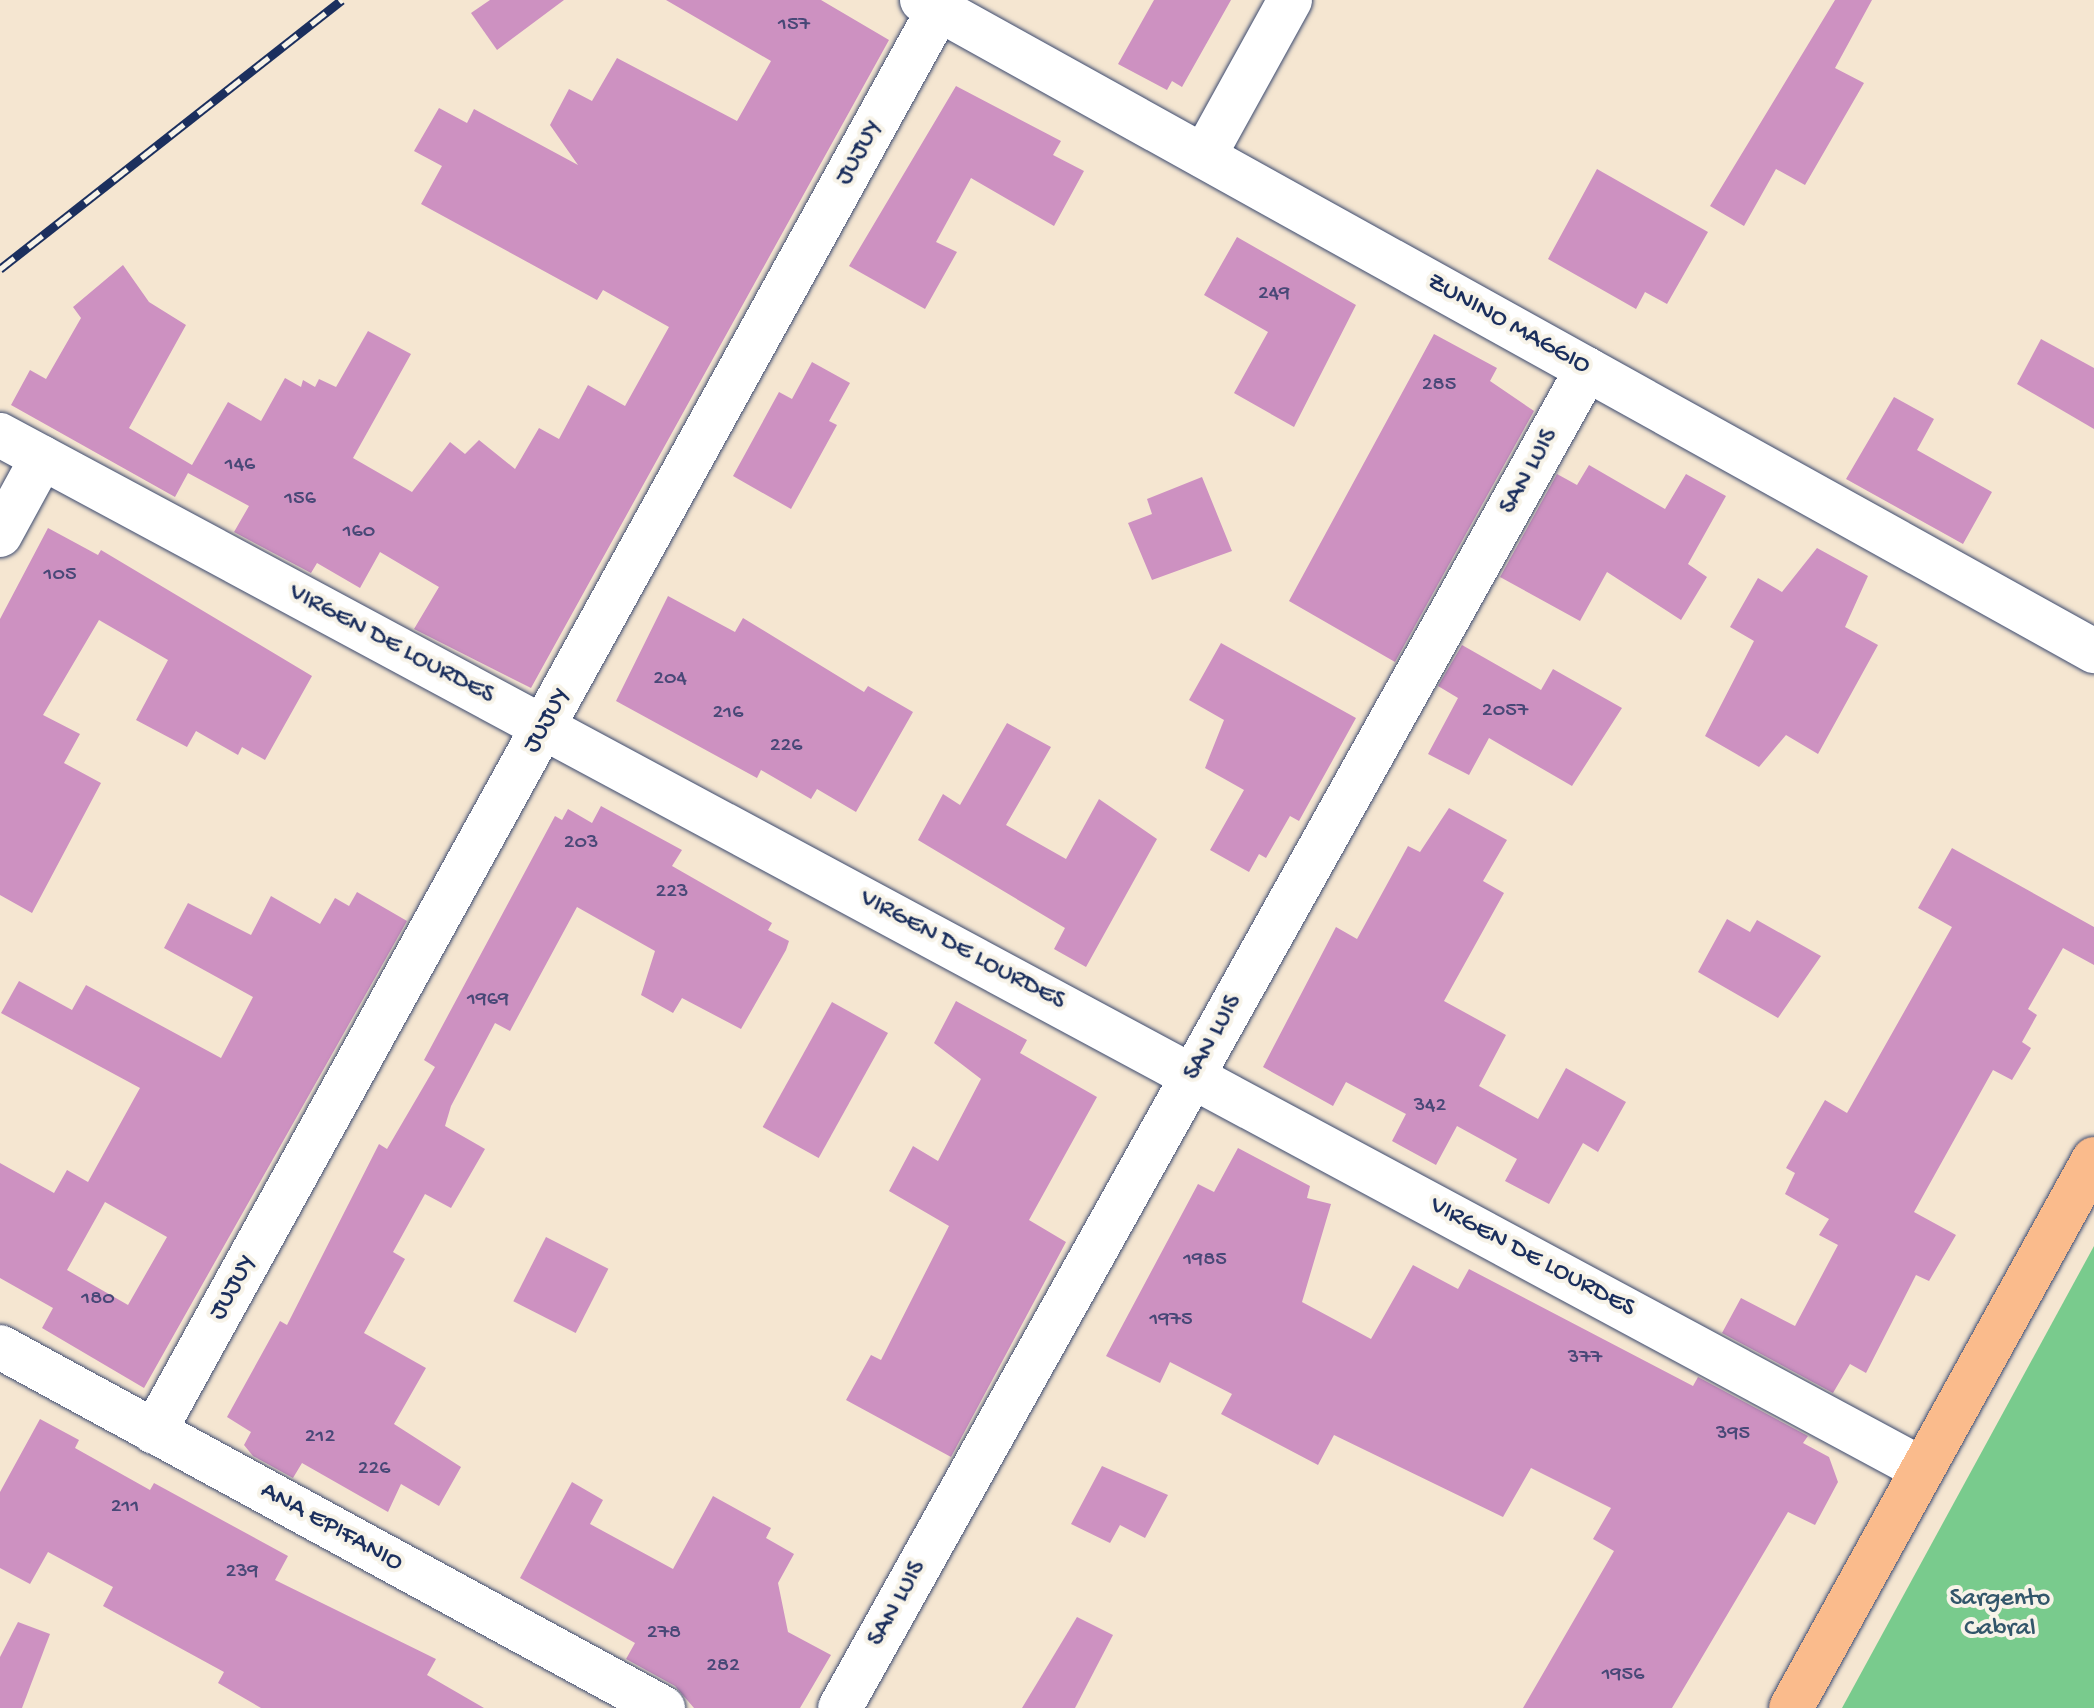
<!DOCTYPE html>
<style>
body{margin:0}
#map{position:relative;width:2094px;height:1708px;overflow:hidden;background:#f5e6d1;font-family:"Gochi Hand",sans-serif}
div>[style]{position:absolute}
.green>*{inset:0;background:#79cb8d}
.building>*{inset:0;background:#cd91c1;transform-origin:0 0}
.roads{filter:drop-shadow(0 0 2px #3c4a6f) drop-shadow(0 0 2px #3c4a6f)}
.minor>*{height:44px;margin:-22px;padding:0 22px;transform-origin:22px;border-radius:22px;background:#fff}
.primary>*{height:44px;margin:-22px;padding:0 22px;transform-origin:22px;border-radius:22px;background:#fabb8c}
.rail>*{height:9px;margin-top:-4.5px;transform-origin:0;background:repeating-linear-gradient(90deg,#f7f3e8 0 18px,#1b2f5e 0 36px);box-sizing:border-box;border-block:2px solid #1b2f5e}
span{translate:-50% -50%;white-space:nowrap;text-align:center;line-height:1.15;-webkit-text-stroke:8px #f7f3e8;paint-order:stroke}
.number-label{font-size:22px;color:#484877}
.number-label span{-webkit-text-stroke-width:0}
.street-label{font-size:26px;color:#1b2f5e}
.park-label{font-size:26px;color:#32566a}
</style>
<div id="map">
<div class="green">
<i style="clip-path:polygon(2094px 1246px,2094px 1708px,1842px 1708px)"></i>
</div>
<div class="building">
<i style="clip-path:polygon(490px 0,564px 0,497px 50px,471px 13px)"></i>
<i style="clip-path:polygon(666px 0,821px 0,889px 40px,531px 688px,414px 629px,439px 587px,380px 552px,360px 588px,317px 563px,311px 573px,234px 532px,249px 506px,188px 473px,175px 497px,11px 405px,30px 370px,46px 379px,81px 318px,73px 307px,123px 265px,149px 302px,186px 325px,129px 428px,192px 465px,228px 402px,261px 421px,285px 378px,301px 387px,303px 380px,315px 387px,319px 379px,336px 387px,368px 331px,411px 354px,353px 458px,412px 492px,450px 442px,465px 454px,479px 440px,515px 469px,539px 428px,559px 439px,588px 385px,625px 406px,669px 327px,603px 290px,597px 300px,421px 204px,442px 166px,414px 151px,439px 108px,467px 123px,474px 109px,578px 165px,550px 125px,569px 89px,592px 101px,617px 58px,737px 121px,771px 61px)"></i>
<i style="clip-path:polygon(1154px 0,1231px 0,1182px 87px,1172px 81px,1167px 90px,1118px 64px)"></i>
<i style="clip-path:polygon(1835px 0,1872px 0,1835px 68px,1864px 83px,1805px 185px,1776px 169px,1744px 226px,1710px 206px)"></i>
<i style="clip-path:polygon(956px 86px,1061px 141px,1053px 155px,1084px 171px,1054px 226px,971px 178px,936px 242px,957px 252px,925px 309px,849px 266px)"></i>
<i style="clip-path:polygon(1597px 169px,1708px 232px,1667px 304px,1645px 292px,1636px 309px,1548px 259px)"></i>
<i style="clip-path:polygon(1237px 237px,1356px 305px,1294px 427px,1234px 393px,1268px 332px,1204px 295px)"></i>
<i style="clip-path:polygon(1434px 334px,1497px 368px,1490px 381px,1534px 411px,1395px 662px,1289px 601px)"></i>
<i style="clip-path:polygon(2041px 339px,2094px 368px,2094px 429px,2017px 384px)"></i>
<i style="clip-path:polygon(812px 362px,850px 383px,829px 421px,837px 425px,791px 509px,733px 476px,779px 392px,792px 399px)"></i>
<i style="clip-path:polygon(1894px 397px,1934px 419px,1917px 450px,1992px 492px,1963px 544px,1846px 479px)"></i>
<i style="clip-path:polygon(1589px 465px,1665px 509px,1686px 474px,1726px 496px,1688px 564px,1707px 577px,1681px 620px,1607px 572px,1580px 621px,1500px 577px,1557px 474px,1577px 485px)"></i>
<i style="clip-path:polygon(1202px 477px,1232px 551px,1152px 580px,1128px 523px,1152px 514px,1147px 499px)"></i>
<i style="clip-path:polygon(48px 528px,98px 555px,101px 550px,312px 676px,265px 760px,242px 747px,238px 755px,196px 731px,187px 747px,136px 720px,168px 660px,99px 620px,43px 715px,80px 734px,64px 763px,101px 783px,32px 913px,0 895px,0 619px)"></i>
<i style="clip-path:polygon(1817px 548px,1868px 576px,1845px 627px,1878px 645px,1818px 754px,1786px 735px,1759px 767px,1705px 736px,1754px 641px,1730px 627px,1758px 578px,1782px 592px)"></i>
<i style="clip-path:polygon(668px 596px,735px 632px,743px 618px,864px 692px,868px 686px,913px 712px,856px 812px,817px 789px,811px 799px,761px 770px,757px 778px,616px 701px)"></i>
<i style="clip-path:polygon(1221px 643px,1356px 718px,1299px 821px,1290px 816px,1266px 858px,1259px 854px,1249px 872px,1210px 850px,1244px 790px,1205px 768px,1224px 720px,1189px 700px)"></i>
<i style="clip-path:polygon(1462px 645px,1541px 690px,1553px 669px,1622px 708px,1572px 786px,1489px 738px,1469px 775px,1428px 754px,1458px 698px,1438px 686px)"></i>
<i style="clip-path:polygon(1007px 723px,1051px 747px,1006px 825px,1066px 859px,1099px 799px,1157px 839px,1086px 967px,1054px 949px,1065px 928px,918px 840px,943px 794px,960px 805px)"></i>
<i style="clip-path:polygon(601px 806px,682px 850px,672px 866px,772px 923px,768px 930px,789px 941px,786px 950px,741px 1029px,682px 998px,673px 1013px,641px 995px,655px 951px,577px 907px,510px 1031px,495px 1023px,451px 1106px,445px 1126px,485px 1149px,451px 1208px,425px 1194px,393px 1252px,405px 1259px,364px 1333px,426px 1368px,394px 1424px,461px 1467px,439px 1506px,401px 1484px,388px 1512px,302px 1463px,293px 1478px,253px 1456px,244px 1445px,251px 1432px,227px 1417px,280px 1321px,287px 1325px,379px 1144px,387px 1149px,435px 1067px,424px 1060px,555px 816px,562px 820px,568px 809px,592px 823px)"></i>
<i style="clip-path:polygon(1449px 808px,1507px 840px,1483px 881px,1504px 893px,1444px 1001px,1506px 1035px,1479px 1086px,1538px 1119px,1566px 1068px,1626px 1102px,1598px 1152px,1583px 1143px,1549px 1204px,1505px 1181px,1517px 1159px,1457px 1126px,1436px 1165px,1392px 1141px,1406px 1114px,1346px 1082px,1333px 1106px,1263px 1067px,1336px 927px,1357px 939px,1408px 846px,1420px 852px)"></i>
<i style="clip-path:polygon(1952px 848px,2094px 927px,2094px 965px,2063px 948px,2028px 1009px,2037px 1015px,2022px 1042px,2031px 1048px,2012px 1080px,1993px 1070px,1914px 1212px,1956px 1235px,1929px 1281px,1916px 1275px,1866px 1373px,1850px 1364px,1833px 1393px,1722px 1333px,1741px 1298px,1795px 1326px,1838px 1245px,1819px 1235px,1829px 1219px,1785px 1194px,1795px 1173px,1786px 1168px,1825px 1100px,1847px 1113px,1952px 927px,1918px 908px)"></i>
<i style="clip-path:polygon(evenodd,357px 892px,407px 921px,144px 1388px,42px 1328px,53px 1308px,0 1278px,0 1163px,54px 1193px,67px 1170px,88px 1182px,140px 1088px,1px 1013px,19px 981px,72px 1010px,86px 985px,221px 1058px,253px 997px,164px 948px,188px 903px,251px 935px,271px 896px,320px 924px,335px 898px,349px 906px,357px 892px,105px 1202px,167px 1237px,128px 1305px,67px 1270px,105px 1202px)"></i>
<i style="clip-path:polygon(1727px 919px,1750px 932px,1757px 920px,1821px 956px,1778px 1018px,1698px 972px)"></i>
<i style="clip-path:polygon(956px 1001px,1027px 1040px,1020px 1053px,1097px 1097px,1029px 1220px,1066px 1242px,951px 1457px,846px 1400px,871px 1355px,881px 1360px,949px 1226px,889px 1191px,913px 1146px,938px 1161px,981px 1079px,934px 1043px)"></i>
<i style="left:832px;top:1002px;width:64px;height:143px;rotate:29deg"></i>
<i style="clip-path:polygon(1238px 1148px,1310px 1186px,1307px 1198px,1331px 1204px,1302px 1302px,1371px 1339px,1413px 1265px,1458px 1289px,1469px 1269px,1693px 1386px,1698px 1377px,1808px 1436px,1803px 1443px,1829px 1457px,1838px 1482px,1815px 1525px,1788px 1512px,1672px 1708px,1523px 1708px,1614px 1551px,1593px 1539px,1611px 1508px,1531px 1468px,1503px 1517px,1334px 1435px,1318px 1465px,1221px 1414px,1232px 1394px,1170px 1362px,1160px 1383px,1106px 1356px,1198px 1184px,1214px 1192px)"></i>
<i style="left:546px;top:1237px;width:70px;height:72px;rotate:27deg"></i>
<i style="clip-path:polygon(40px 1419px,79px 1440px,75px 1448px,150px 1490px,154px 1483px,288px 1556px,275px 1580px,436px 1659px,427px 1675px,484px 1708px,261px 1708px,218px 1683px,224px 1672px,103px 1606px,113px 1587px,48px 1552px,30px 1584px,0 1568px,0 1492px)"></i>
<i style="clip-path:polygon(1102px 1466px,1168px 1495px,1145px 1538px,1120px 1525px,1110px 1543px,1071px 1524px)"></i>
<i style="clip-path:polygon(572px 1482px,603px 1500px,590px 1524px,673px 1569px,713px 1496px,771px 1528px,766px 1538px,794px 1554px,778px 1583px,788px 1632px,831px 1655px,800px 1708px,694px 1708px,675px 1686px,626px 1659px,635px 1643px,520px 1578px)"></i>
<i style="clip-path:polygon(1077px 1617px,1113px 1635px,1075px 1708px,1022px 1708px)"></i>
<i style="clip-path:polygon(18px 1622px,50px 1634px,22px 1708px,0 1708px,0 1657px)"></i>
</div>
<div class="roads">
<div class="minor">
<i style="left:922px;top:0;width:1341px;rotate:29.05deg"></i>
<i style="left:1204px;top:156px;width:178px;rotate:-61.1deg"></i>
<i style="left:0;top:435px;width:2182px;rotate:28.28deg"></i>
<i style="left:0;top:535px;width:88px;rotate:-61.4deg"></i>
<i style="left:0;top:1347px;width:755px;rotate:28.57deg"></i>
<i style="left:154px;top:1432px;width:1625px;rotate:-61.12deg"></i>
<i style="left:840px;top:1708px;width:1533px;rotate:-60.84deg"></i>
</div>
<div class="primary">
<i style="left:1791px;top:1708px;width:627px;rotate:-61.11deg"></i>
</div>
</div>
<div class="rail">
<i style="left:0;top:269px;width:435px;rotate:-38.2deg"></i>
</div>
<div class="number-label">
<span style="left:794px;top:26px">157</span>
<span style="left:1274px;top:295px">249</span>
<span style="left:1439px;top:386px">285</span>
<span style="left:240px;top:466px">146</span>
<span style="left:300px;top:500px">156</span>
<span style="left:359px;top:533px">160</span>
<span style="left:60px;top:576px">105</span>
<span style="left:670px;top:680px">204</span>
<span style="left:1505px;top:712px">2057</span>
<span style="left:728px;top:714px">216</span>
<span style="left:786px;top:747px">226</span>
<span style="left:581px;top:844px">203</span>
<span style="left:672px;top:893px">223</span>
<span style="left:488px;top:1001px">1969</span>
<span style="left:1430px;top:1107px">342</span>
<span style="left:1205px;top:1261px">1985</span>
<span style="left:98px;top:1300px">180</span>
<span style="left:1171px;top:1321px">1975</span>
<span style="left:1585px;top:1359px">377</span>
<span style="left:1733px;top:1435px">395</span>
<span style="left:320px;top:1438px">212</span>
<span style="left:374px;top:1470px">226</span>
<span style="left:125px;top:1508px">211</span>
<span style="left:242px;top:1573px">239</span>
<span style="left:664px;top:1634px">278</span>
<span style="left:723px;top:1667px">282</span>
<span style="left:1623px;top:1676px">1956</span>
</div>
<div class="street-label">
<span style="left:860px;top:153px;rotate:-61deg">JUJUY</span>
<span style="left:1508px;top:325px;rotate:29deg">ZUNINO MAGGIO</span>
<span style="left:1530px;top:472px;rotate:-61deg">SAN LUIS</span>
<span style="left:391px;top:645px;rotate:28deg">VIRGEN DE LOURDES</span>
<span style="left:548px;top:721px;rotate:-61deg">JUJUY</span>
<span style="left:962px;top:951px;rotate:28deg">VIRGEN DE LOURDES</span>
<span style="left:1214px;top:1038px;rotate:-61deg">SAN LUIS</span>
<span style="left:1532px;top:1258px;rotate:28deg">VIRGEN DE LOURDES</span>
<span style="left:234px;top:1288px;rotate:-61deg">JUJUY</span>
<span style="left:331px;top:1528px;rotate:29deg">ANA EPIFANIO</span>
<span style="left:898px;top:1604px;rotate:-61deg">SAN LUIS</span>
</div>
<div class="park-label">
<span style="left:2000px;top:1615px">Sargento<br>Cabral</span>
</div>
</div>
